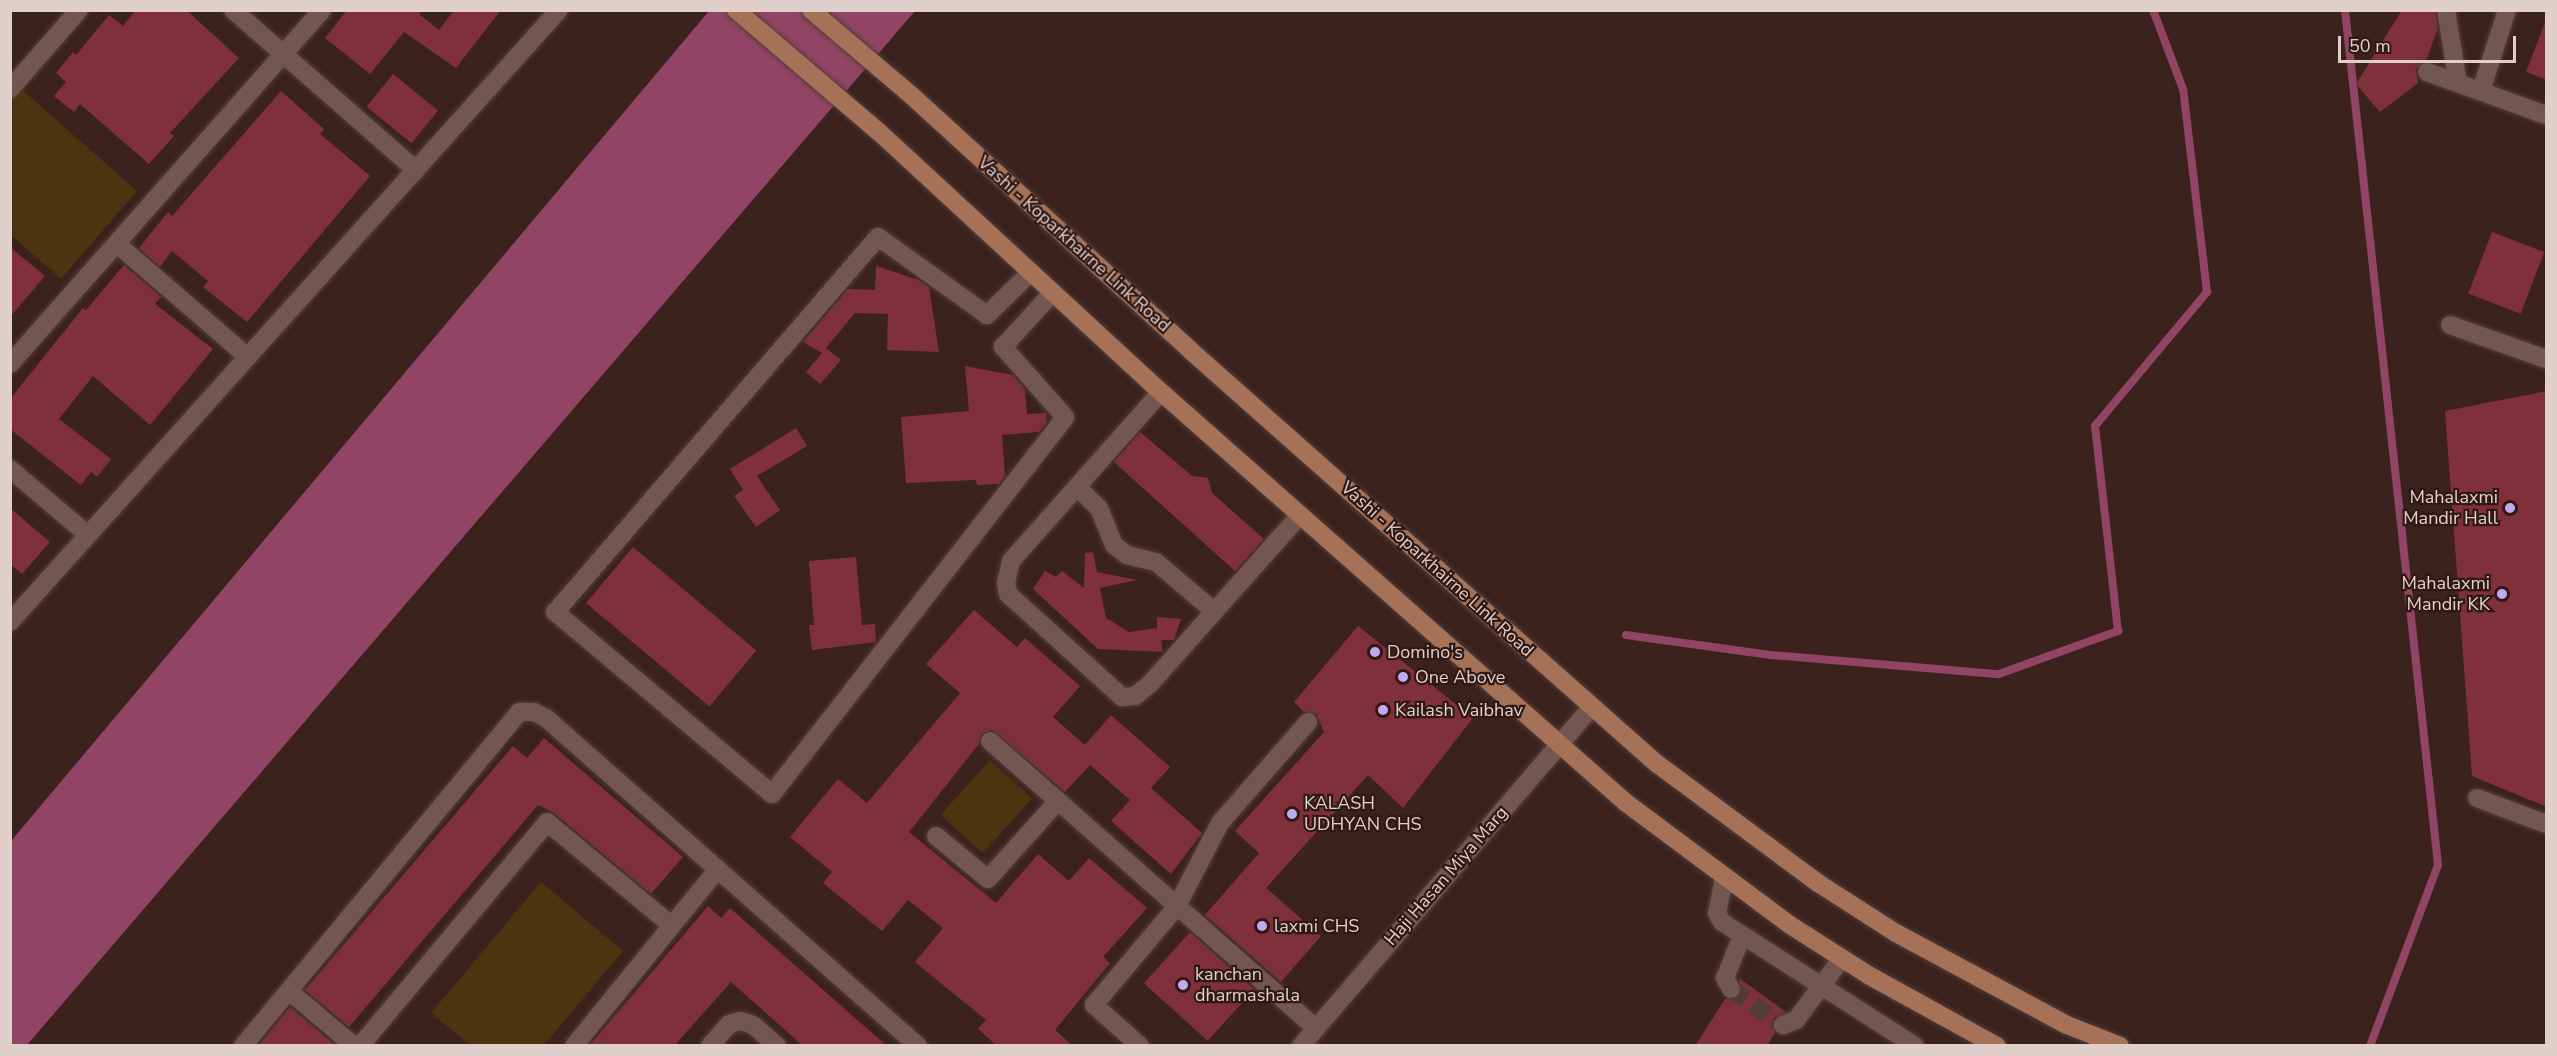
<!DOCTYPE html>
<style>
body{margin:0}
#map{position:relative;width:2557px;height:1056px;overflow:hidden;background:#3b221d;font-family:"Nunito Sans",sans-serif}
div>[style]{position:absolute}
.green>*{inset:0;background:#4e3310;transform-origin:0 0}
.water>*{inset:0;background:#924464}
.stream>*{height:8px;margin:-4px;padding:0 4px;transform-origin:4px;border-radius:4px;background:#924464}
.building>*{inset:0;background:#80303b;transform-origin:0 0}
.minor-tunnel>*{height:18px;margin-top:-9px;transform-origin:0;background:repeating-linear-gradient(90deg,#543c37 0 18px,transparent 0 27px)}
.roads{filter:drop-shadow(0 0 2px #533e3a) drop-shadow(0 0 2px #533e3a)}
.minor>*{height:18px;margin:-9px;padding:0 9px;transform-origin:9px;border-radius:9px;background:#735650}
.major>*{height:18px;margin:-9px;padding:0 9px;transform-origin:9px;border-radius:9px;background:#a57258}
.dots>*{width:16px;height:16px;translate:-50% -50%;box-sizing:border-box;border:3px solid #301914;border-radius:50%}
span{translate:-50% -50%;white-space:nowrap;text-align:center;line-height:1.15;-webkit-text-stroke:4.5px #301914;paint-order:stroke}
.street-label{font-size:18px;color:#e0cfcb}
.poi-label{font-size:18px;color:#e0cfcb}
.right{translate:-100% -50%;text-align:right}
.left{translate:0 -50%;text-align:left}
.frame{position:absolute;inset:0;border:12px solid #e0cfcb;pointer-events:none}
.scale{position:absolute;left:2338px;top:36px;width:178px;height:27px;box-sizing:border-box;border:3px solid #e0cfcb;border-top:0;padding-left:8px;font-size:18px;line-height:21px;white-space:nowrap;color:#e0cfcb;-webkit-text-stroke:4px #301914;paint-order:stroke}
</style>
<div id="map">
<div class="green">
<i style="clip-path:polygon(11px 80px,137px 191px,61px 279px,11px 235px)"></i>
<i style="left:990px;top:760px;width:57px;height:74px;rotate:42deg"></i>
<i style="clip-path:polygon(541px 882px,623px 951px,544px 1045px,470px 1045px,431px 1013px)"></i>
</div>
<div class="water">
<i style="clip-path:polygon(709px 11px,915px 11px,27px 1045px,11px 1046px,11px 841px)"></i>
</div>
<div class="stream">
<i style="left:2345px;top:10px;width:860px;rotate:83.79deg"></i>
<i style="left:2438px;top:865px;width:193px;rotate:110.6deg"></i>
<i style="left:1626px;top:635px;width:146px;rotate:7.9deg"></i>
<i style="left:1771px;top:655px;width:229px;rotate:4.8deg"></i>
<i style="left:1999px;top:674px;width:127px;rotate:-19.9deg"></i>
<i style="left:2118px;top:631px;width:206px;rotate:-96.4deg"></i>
<i style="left:2095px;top:426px;width:175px;rotate:-50.1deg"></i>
<i style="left:2207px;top:292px;width:204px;rotate:-96.7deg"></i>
<i style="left:2183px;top:89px;width:85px;rotate:-110.8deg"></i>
</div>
<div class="building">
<i style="clip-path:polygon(136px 10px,186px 10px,239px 58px,170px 133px,174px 136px,149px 164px,80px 104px,74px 112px,54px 96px,66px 82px,56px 73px,73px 52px,76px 55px,109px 15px,123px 26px)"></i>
<i style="clip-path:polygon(347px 10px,422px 10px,419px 14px,439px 30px,454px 10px,501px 10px,456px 68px,404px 32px,370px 74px,325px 38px)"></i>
<i style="clip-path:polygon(2402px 10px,2435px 10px,2438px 28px,2426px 61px,2416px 69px,2418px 83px,2380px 112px,2356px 84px)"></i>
<i style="clip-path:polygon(2545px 22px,2547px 22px,2547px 80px,2526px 72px)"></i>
<i style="left:393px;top:74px;width:58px;height:42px;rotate:39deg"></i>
<i style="clip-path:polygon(281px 91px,324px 129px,320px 134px,370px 176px,247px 322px,203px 287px,208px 281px,172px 251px,160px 267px,139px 248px,168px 212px,172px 216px)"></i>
<i style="left:2492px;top:232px;width:56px;height:66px;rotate:21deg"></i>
<i style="clip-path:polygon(10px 247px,45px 276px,10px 317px)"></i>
<i style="clip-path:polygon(124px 265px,161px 297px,155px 304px,213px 349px,150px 425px,93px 376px,59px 419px,111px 459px,97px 477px,91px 472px,81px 485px,10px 429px,10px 399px,83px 308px,86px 310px)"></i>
<i style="clip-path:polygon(876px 266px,919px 280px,929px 287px,939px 352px,887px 350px,888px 314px,855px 313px,826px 348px,841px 360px,820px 384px,806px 372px,822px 353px,803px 342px,848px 289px,875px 290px)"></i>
<i style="clip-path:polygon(965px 366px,1013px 375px,1025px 389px,1027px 414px,1046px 413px,1047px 422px,1039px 432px,1002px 435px,1005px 475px,999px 484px,977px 485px,976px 480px,906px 483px,901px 417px,969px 411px)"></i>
<i style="clip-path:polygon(2547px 391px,2547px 807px,2472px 776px,2445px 411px)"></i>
<i style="clip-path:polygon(796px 428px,807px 446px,757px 476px,780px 510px,756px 527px,734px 496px,743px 490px,730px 469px)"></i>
<i style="clip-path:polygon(1140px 432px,1192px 476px,1208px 478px,1212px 493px,1264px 539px,1235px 571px,1114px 462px)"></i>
<i style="clip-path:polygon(10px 508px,50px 542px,22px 574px,10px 564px)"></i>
<i style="left:633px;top:547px;width:161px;height:73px;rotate:40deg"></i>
<i style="clip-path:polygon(1093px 552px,1097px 572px,1137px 580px,1100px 588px,1106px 618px,1129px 632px,1157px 628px,1157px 617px,1181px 619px,1174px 640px,1161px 640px,1163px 652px,1098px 649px,1033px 589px,1045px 571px,1056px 577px,1062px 571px,1084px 588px,1085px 553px)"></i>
<i style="clip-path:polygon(856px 557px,862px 625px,875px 624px,876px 642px,812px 650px,809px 625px,814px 625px,809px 561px)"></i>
<i style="clip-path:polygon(974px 610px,1017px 647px,1025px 638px,1080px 686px,1053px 717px,1085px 745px,1111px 715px,1170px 767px,1151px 788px,1202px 833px,1171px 874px,1111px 821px,1130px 800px,1090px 765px,1065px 792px,992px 730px,981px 734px,979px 744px,909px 832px,996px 903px,1038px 854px,1069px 881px,1089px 858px,1147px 908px,1103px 957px,1110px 963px,1055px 1030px,1073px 1046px,997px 1046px,978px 1029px,986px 1020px,915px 962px,943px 928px,908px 900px,882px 931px,823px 883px,832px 872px,790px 837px,838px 779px,867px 803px,960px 693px,926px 664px)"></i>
<i style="clip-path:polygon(1358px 626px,1473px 718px,1403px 808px,1368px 775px,1266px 888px,1321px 936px,1281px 982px,1205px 915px,1259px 853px,1235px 831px,1324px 732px,1316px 714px,1304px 712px,1294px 702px)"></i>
<i style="clip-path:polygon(544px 738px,683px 857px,651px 894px,554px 813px,538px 805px,349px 1027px,305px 990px,513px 746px,527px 758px)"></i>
<i style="clip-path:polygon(708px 906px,721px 918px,730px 908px,887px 1046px,803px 1046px,731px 982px,674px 1046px,589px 1046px)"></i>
<i style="left:1190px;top:932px;width:86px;height:69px;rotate:42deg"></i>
<i style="clip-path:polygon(1739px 978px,1786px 1012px,1774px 1018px,1775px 1033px,1767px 1046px,1695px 1046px,1725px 999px,1740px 995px)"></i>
<i style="clip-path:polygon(290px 1007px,334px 1044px,333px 1046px,258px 1046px)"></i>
</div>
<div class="minor-tunnel">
<i style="left:1731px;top:989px;width:63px;rotate:34.7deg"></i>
</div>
<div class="roads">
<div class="minor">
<i style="left:233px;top:10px;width:243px;rotate:41.2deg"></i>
<i style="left:2446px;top:10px;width:74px;rotate:80.7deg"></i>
<i style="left:2427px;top:72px;width:127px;rotate:19.9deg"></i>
<i style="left:10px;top:89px;width:105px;rotate:-48.9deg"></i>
<i style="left:2481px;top:91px;width:85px;rotate:-72.2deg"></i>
<i style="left:117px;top:244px;width:173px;rotate:40.8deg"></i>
<i style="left:1031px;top:272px;width:62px;rotate:135.7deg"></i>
<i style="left:987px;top:315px;width:134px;rotate:-144.4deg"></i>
<i style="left:878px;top:237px;width:495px;rotate:130.7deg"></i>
<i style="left:555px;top:612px;width:283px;rotate:40deg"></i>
<i style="left:772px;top:794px;width:477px;rotate:-52.1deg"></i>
<i style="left:1065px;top:417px;width:94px;rotate:-131.5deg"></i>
<i style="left:1003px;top:347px;width:74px;rotate:-47.7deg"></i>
<i style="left:2450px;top:325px;width:102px;rotate:19.5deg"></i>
<i style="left:10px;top:364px;width:472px;rotate:-48.6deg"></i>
<i style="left:1161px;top:392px;width:226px;rotate:131.6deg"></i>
<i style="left:1011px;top:561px;width:22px;rotate:103deg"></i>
<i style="left:1006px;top:582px;width:12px;rotate:81deg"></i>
<i style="left:1008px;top:594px;width:154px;rotate:42.1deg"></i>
<i style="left:1122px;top:697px;width:13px;rotate:-4deg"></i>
<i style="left:1135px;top:696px;width:19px;rotate:-39deg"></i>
<i style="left:1150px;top:684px;width:226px;rotate:-48.4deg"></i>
<i style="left:10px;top:469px;width:102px;rotate:40.2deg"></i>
<i style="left:1078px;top:488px;width:29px;rotate:44deg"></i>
<i style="left:1099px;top:508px;width:40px;rotate:68deg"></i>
<i style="left:1114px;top:545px;width:16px;rotate:38deg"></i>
<i style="left:1127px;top:555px;width:30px;rotate:14deg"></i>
<i style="left:1156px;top:562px;width:77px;rotate:40.3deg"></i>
<i style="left:10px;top:622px;width:822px;rotate:-48.11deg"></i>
<i style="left:990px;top:741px;width:434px;rotate:41.4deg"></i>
<i style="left:2477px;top:798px;width:74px;rotate:20.6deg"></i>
<i style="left:936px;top:836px;width:67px;rotate:39.6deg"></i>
<i style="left:988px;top:879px;width:105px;rotate:-48.1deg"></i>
<i style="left:1724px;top:878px;width:36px;rotate:101deg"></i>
<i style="left:1717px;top:913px;width:10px;rotate:61deg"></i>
<i style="left:1722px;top:922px;width:229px;rotate:32.7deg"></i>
<i style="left:1731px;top:989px;width:13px;rotate:-119deg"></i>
<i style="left:1725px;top:978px;width:45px;rotate:-68deg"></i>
<i style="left:289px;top:991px;width:85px;rotate:40.2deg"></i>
<i style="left:1783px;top:1025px;width:14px;rotate:-21deg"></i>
<i style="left:1796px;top:1020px;width:77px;rotate:-53.4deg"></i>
<i style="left:243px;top:1046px;width:433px;rotate:-50.4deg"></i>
<i style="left:519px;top:712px;width:15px"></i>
<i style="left:534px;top:712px;width:13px;rotate:27deg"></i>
<i style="left:546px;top:718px;width:496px;rotate:41.4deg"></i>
<i style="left:360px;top:1046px;width:292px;rotate:-50.1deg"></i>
<i style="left:547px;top:822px;width:161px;rotate:39.7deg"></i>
<i style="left:574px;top:1046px;width:228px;rotate:-50.9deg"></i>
<i style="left:710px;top:1046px;width:29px;rotate:-49deg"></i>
<i style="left:729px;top:1024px;width:12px;rotate:-14deg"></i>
<i style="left:741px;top:1021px;width:13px;rotate:18deg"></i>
<i style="left:753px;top:1025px;width:32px;rotate:41deg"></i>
<i style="left:1140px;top:1046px;width:62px;rotate:-138.3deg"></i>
<i style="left:1094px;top:1005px;width:129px;rotate:-50deg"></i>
<i style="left:1177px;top:906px;width:93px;rotate:-62.6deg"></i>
<i style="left:1220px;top:823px;width:134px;rotate:-48.9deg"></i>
<i style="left:1301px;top:1046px;width:447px;rotate:-49.4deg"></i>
</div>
<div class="major">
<i style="left:736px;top:10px;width:188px;rotate:40.5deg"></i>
<i style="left:879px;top:132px;width:384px;rotate:42.7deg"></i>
<i style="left:1161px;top:392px;width:619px;rotate:41.46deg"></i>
<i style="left:1625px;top:802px;width:206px;rotate:36.7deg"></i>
<i style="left:1790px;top:925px;width:95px;rotate:32.5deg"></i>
<i style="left:1870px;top:976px;width:145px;rotate:28.9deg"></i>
<i style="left:811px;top:10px;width:131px;rotate:40.4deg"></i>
<i style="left:911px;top:95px;width:378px;rotate:42.4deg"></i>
<i style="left:1190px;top:350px;width:623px;rotate:41.55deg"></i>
<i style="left:1656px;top:763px;width:202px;rotate:36.5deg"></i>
<i style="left:1818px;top:883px;width:93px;rotate:32.7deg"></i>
<i style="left:1896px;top:933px;width:194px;rotate:28.3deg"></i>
<i style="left:2067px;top:1025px;width:57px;rotate:21.6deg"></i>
</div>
</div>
<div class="dots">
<i style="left:2510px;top:508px;background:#c4a7f1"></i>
<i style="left:2502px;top:594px;background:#c4a7f1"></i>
<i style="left:1375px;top:652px;background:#c4a7f1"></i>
<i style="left:1403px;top:677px;background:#c4a7f1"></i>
<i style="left:1383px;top:710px;background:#c4a7f1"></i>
<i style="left:1292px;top:814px;background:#c4a7f1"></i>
<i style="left:1262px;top:926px;background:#c4a7f1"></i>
<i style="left:1183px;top:985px;background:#c4a7f1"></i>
</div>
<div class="street-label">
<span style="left:1074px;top:244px;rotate:42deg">Vashi - Koparkhairne Link Road</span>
<span style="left:1437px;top:569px;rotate:42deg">Vashi - Koparkhairne Link Road</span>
<span style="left:1446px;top:876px;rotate:-49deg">Haji Hasan Miya Marg</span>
</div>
<div class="poi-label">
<span class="right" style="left:2498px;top:508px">Mahalaxmi<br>Mandir Hall</span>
<span class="right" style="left:2490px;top:594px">Mahalaxmi<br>Mandir KK</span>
<span class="left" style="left:1387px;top:652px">Domino's</span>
<span class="left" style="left:1415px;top:677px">One Above</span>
<span class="left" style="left:1395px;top:710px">Kailash Vaibhav</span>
<span class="left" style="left:1304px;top:814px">KALASH<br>UDHYAN CHS</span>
<span class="left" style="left:1274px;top:926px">laxmi CHS</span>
<span class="left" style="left:1195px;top:985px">kanchan<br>dharmashala</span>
</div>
<div class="frame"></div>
<div class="scale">50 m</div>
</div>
